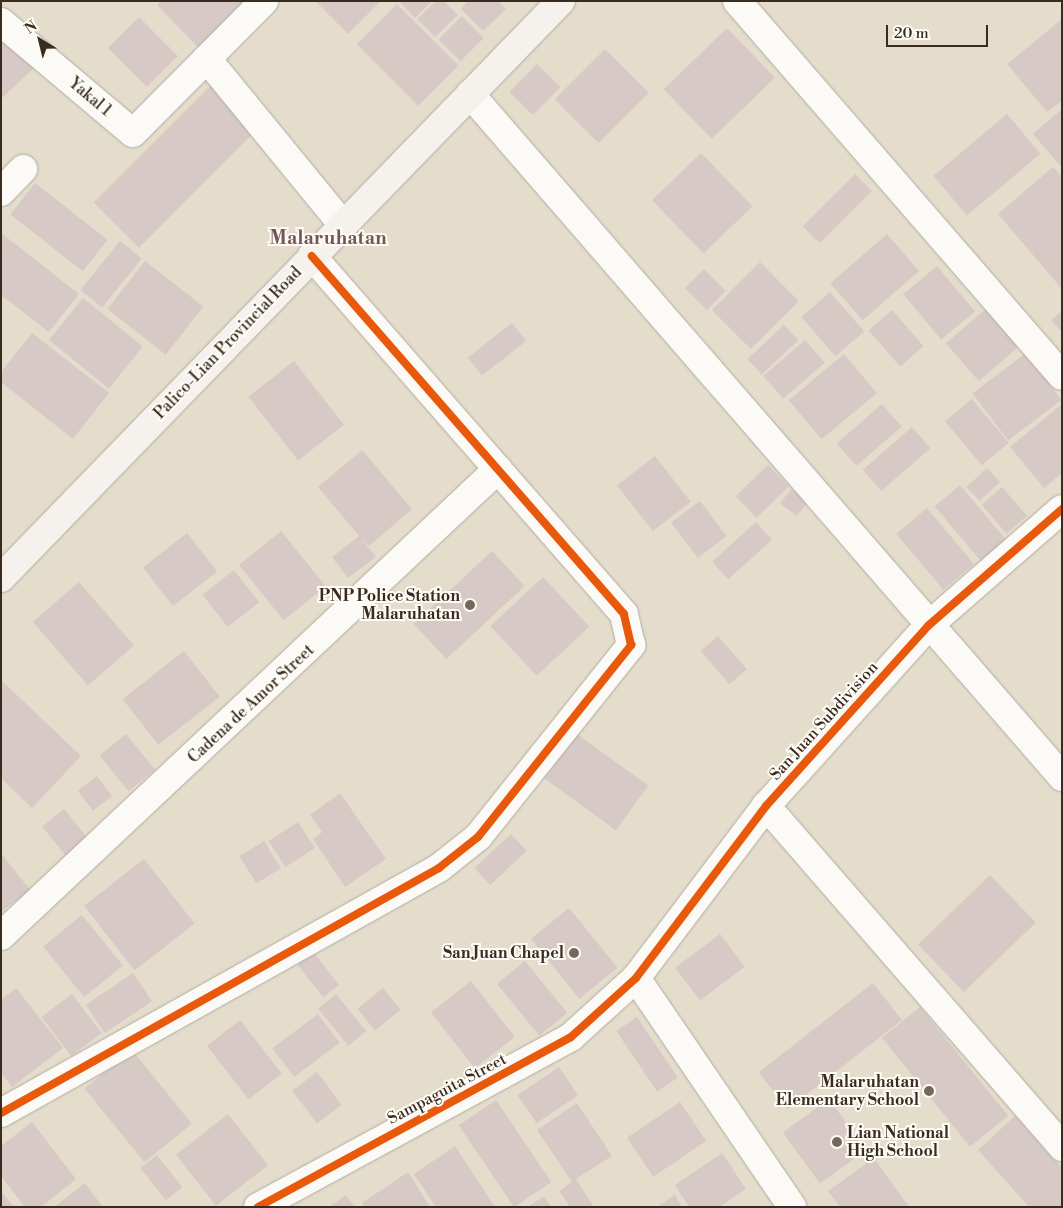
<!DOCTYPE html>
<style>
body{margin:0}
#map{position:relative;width:1063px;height:1208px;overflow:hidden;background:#e4ddcc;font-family:"Libre Bodoni",serif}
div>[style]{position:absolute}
.building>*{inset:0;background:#d7c9c6;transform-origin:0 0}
.roads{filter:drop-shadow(0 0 1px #b1aca0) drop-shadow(0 0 1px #b1aca0)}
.street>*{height:28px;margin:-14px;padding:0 14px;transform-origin:14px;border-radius:14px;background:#fbfaf7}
.secondary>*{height:28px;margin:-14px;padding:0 14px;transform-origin:14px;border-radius:14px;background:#f5f1ec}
.cycleway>*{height:8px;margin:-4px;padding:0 4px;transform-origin:4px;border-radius:4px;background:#e8590c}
.dots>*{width:14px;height:14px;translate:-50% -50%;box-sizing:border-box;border:2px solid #fdfcf7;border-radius:50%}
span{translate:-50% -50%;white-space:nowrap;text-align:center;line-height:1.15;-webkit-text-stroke:4px #fdfcf7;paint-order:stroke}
.street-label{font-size:16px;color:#3b2a1e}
.poi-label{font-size:16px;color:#3b2a1e;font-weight:700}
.right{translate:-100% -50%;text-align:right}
.left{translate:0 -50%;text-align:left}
.quarter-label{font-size:19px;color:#755556;font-weight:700}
.frame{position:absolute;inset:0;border:2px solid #3b2a1e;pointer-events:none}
.north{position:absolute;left:15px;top:15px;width:50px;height:50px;-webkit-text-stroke:4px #fdfcf7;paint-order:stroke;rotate:324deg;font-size:14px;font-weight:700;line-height:20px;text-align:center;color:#3b2a1e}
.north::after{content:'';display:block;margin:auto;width:18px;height:22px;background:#3b2a1e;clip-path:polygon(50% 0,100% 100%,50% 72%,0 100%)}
.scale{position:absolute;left:886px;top:25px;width:102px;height:22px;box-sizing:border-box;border:2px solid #3b2a1e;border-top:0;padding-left:6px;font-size:15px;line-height:18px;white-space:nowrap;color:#3b2a1e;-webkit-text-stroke:4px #fdfcf7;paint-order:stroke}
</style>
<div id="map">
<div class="building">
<i style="clip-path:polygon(161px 1px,252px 1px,202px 51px,157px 5px)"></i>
<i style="clip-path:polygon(315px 1px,381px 1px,348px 34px)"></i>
<i style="clip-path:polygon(399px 1px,432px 1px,415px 18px)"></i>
<i style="clip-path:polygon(436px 1px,444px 1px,458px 15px,435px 37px,417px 19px)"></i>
<i style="clip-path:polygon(468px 1px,498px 1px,506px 9px,483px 31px,461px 9px)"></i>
<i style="left:397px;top:4px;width:87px;height:57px;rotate:45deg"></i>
<i style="left:462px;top:16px;width:31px;height:33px;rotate:45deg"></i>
<i style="left:139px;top:17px;width:55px;height:44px;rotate:45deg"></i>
<i style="clip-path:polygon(1062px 19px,1062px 101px,1047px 112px,1007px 64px)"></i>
<i style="left:727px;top:28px;width:69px;height:88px;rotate:46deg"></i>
<i style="clip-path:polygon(1px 29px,37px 65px,1px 99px)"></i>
<i style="left:605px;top:49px;width:62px;height:71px;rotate:45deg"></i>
<i style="left:537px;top:64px;width:33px;height:39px;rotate:45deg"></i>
<i style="left:211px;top:85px;width:64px;height:166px;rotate:45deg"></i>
<i style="clip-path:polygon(1062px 109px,1062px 168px,1033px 134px)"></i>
<i style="left:1007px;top:114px;width:52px;height:96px;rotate:50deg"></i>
<i style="left:701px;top:153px;width:74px;height:68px;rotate:46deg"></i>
<i style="clip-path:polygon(1053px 167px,1062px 177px,1062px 289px,998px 214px)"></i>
<i style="left:855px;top:174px;width:24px;height:74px;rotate:45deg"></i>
<i style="left:35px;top:183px;width:92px;height:40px;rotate:38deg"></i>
<i style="clip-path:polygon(1px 233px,79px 294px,49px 332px,1px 295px)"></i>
<i style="left:887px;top:234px;width:49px;height:75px;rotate:49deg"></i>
<i style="left:120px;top:241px;width:28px;height:63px;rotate:39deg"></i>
<i style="left:145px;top:261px;width:74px;height:61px;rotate:38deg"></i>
<i style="left:760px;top:262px;width:55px;height:68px;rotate:45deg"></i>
<i style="left:937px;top:266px;width:59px;height:44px;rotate:50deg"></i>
<i style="left:704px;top:269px;width:31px;height:27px;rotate:45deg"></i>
<i style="left:830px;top:292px;width:52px;height:38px;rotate:49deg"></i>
<i style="left:83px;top:298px;width:77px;height:54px;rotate:39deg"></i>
<i style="left:989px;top:306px;width:50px;height:57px;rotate:49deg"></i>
<i style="left:892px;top:310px;width:48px;height:31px;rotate:49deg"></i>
<i style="clip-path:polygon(1062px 311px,1062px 332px,1051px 320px)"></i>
<i style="left:512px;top:323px;width:23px;height:56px;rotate:52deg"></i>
<i style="left:784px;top:325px;width:21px;height:50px;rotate:47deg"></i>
<i style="clip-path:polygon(32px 333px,109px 393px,73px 439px,1px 382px,1px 372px)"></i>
<i style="left:805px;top:340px;width:30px;height:55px;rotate:49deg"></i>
<i style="left:1026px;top:353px;width:59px;height:67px;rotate:53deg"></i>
<i style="left:844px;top:354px;width:51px;height:72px;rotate:50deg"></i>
<i style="left:294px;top:361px;width:81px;height:58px;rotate:52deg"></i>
<i style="left:972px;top:399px;width:57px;height:35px;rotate:50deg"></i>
<i style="left:882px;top:404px;width:30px;height:60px;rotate:49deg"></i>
<i style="clip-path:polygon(1062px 404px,1062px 473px,1044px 488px,1010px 447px)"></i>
<i style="left:912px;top:427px;width:28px;height:65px;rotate:49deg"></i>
<i style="clip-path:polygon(362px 450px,412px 509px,369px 546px,361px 538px,376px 557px,348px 578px,332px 557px,359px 536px,318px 487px)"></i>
<i style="left:655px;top:456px;width:58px;height:48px;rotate:52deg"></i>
<i style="left:768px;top:465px;width:30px;height:45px;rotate:46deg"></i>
<i style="left:987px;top:468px;width:19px;height:28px;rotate:47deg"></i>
<i style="left:960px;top:485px;width:72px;height:33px;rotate:50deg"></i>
<i style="left:1002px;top:487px;width:38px;height:27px;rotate:49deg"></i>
<i style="left:791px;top:489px;width:21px;height:18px;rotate:37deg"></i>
<i style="left:700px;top:501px;width:44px;height:36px;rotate:53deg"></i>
<i style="left:927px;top:508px;width:73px;height:40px;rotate:50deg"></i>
<i style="left:756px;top:522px;width:24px;height:59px;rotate:48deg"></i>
<i style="left:281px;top:531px;width:71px;height:54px;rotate:51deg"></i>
<i style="left:187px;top:533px;width:49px;height:56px;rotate:52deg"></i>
<i style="left:492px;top:551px;width:48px;height:107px;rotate:47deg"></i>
<i style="left:234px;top:570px;width:41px;height:40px;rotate:52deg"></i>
<i style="left:543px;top:577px;width:68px;height:72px;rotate:47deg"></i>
<i style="left:79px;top:582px;width:84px;height:61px;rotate:49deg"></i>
<i style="left:718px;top:636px;width:44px;height:23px;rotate:49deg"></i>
<i style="left:184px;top:651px;width:58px;height:78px;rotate:52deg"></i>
<i style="clip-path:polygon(1px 680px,81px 756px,32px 808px,1px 778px)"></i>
<i style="left:126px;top:734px;width:46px;height:34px;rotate:51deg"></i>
<i style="left:577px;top:734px;width:88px;height:55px;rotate:36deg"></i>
<i style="left:97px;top:776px;width:25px;height:24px;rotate:53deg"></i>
<i style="clip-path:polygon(340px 793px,386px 859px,345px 887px,313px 839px,322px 832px,310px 815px)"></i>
<i style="left:64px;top:809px;width:38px;height:28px;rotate:51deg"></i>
<i style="left:298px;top:822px;width:31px;height:35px;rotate:57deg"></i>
<i style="left:511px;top:834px;width:23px;height:50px;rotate:47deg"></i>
<i style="left:264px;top:841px;width:32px;height:29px;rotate:58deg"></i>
<i style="clip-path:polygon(1px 853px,30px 890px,1px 912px)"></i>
<i style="left:144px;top:859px;width:82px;height:76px;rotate:52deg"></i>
<i style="left:990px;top:875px;width:66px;height:100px;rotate:46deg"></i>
<i style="left:569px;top:908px;width:77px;height:49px;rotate:51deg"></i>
<i style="left:82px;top:915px;width:65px;height:50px;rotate:51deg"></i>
<i style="left:720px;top:934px;width:41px;height:56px;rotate:53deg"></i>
<i style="left:310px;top:948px;width:47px;height:20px;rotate:52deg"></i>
<i style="left:525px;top:961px;width:67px;height:36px;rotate:51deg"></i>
<i style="left:133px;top:973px;width:34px;height:57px;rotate:56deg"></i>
<i style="left:471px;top:981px;width:71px;height:51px;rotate:52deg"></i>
<i style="left:873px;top:983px;width:47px;height:145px;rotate:52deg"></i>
<i style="clip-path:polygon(16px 988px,63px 1048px,12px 1087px,1px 1073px,1px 1000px)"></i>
<i style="left:383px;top:988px;width:28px;height:33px;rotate:51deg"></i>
<i style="left:72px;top:994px;width:49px;height:38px;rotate:53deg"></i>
<i style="left:336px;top:994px;width:48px;height:23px;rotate:51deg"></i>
<i style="left:920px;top:1007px;width:140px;height:49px;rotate:51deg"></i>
<i style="left:318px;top:1014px;width:36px;height:57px;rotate:53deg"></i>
<i style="left:637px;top:1017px;width:73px;height:25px;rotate:56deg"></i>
<i style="left:240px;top:1020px;width:68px;height:42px;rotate:52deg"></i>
<i style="left:132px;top:1050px;width:95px;height:61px;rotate:51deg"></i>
<i style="left:559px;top:1067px;width:34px;height:50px;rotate:56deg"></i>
<i style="left:317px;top:1072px;width:41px;height:31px;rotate:53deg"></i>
<i style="left:829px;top:1099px;width:63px;height:57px;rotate:54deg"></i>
<i style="left:496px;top:1100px;width:99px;height:45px;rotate:56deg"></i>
<i style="left:680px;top:1102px;width:47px;height:64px;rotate:56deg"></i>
<i style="clip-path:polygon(577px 1103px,612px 1156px,576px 1179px,594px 1207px,570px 1207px,559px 1191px,572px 1182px,537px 1130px)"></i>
<i style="left:228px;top:1114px;width:65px;height:66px;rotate:52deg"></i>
<i style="clip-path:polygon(1015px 1116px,1062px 1168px,1062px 1207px,1029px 1207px,978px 1150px)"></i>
<i style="clip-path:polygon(32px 1122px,76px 1179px,41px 1207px,25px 1207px,1px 1176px,1px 1146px)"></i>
<i style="clip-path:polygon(455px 1146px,495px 1207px,436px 1207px,414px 1174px)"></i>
<i style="clip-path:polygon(722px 1153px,746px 1189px,719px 1207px,689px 1207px,675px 1185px)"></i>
<i style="left:157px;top:1155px;width:41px;height:21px;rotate:52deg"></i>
<i style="clip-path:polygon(874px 1158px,909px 1207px,840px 1207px,828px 1191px)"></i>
<i style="clip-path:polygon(408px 1172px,430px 1207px,364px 1207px,362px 1203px)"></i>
<i style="clip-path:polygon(85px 1183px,103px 1207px,54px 1207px)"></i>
<i style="clip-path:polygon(1px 1191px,14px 1207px,1px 1207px)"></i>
<i style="clip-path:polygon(346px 1195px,355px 1207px,329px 1207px)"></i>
<i style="clip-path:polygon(675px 1195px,682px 1207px,657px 1207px)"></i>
<i style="clip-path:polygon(544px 1196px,551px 1207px,528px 1207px)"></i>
</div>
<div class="roads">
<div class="street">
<i style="left:737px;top:1px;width:496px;rotate:49.1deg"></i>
<i style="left:1px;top:22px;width:172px;rotate:40.1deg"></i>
<i style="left:133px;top:133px;width:186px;rotate:-45.2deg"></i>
<i style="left:207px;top:59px;width:215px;rotate:50.7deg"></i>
<i style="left:470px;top:94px;width:904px;rotate:49.08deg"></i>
<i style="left:1px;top:192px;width:32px;rotate:-46deg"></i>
<i style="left:766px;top:806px;width:452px;rotate:49deg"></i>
<i style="left:1px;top:936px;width:682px;rotate:-43.22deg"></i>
<i style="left:636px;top:978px;width:277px;rotate:55.7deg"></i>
<i style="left:1px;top:1113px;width:502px;rotate:-29.22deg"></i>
<i style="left:439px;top:868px;width:50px;rotate:-38.5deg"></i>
<i style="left:478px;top:837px;width:246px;rotate:-51.4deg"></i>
<i style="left:631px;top:645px;width:32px;rotate:-103deg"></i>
<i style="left:624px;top:614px;width:475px;rotate:-131.1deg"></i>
<i style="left:258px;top:1207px;width:356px;rotate:-28.5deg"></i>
<i style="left:571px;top:1037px;width:88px;rotate:-42.2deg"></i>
<i style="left:636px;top:978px;width:216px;rotate:-52.9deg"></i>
<i style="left:766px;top:806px;width:244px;rotate:-48deg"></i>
<i style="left:929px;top:625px;width:176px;rotate:-41.1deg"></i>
</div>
<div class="secondary">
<i style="left:1px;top:578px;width:804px;rotate:-45.86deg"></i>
</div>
</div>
<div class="cycleway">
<i style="left:1px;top:1113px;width:502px;rotate:-29.22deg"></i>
<i style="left:439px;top:868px;width:50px;rotate:-38.5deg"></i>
<i style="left:478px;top:837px;width:246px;rotate:-51.4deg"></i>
<i style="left:631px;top:645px;width:32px;rotate:-103deg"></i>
<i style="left:624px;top:614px;width:475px;rotate:-131.1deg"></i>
<i style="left:258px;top:1207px;width:356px;rotate:-28.5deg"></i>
<i style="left:571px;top:1037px;width:88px;rotate:-42.2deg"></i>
<i style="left:636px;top:978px;width:216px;rotate:-52.9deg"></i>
<i style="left:766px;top:806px;width:244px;rotate:-48deg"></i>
<i style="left:929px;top:625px;width:176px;rotate:-41.1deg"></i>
</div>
<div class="dots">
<i style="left:470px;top:605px;background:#76695b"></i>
<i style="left:574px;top:953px;background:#76695b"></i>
<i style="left:929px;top:1091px;background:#76695b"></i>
<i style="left:837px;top:1142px;background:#76695b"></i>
</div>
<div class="street-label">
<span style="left:90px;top:97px;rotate:40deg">Yakal 1</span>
<span style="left:228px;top:343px;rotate:-46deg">Palico-Lian Provincial Road</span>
<span style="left:251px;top:704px;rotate:-43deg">Cadena de Amor Street</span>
<span style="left:824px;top:721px;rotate:-48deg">San Juan Subdivision</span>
<span style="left:447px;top:1089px;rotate:-28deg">Sampaguita Street</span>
</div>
<div class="poi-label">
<span class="right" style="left:460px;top:605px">PNP Police Station<br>Malaruhatan</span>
<span class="right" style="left:564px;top:953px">San Juan Chapel</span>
<span class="right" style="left:919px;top:1091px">Malaruhatan<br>Elementary School</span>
<span class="left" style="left:847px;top:1142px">Lian National<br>High School</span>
</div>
<div class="quarter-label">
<span style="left:328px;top:239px">Malaruhatan</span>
</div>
<div class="frame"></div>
<div class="north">N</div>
<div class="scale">20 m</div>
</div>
